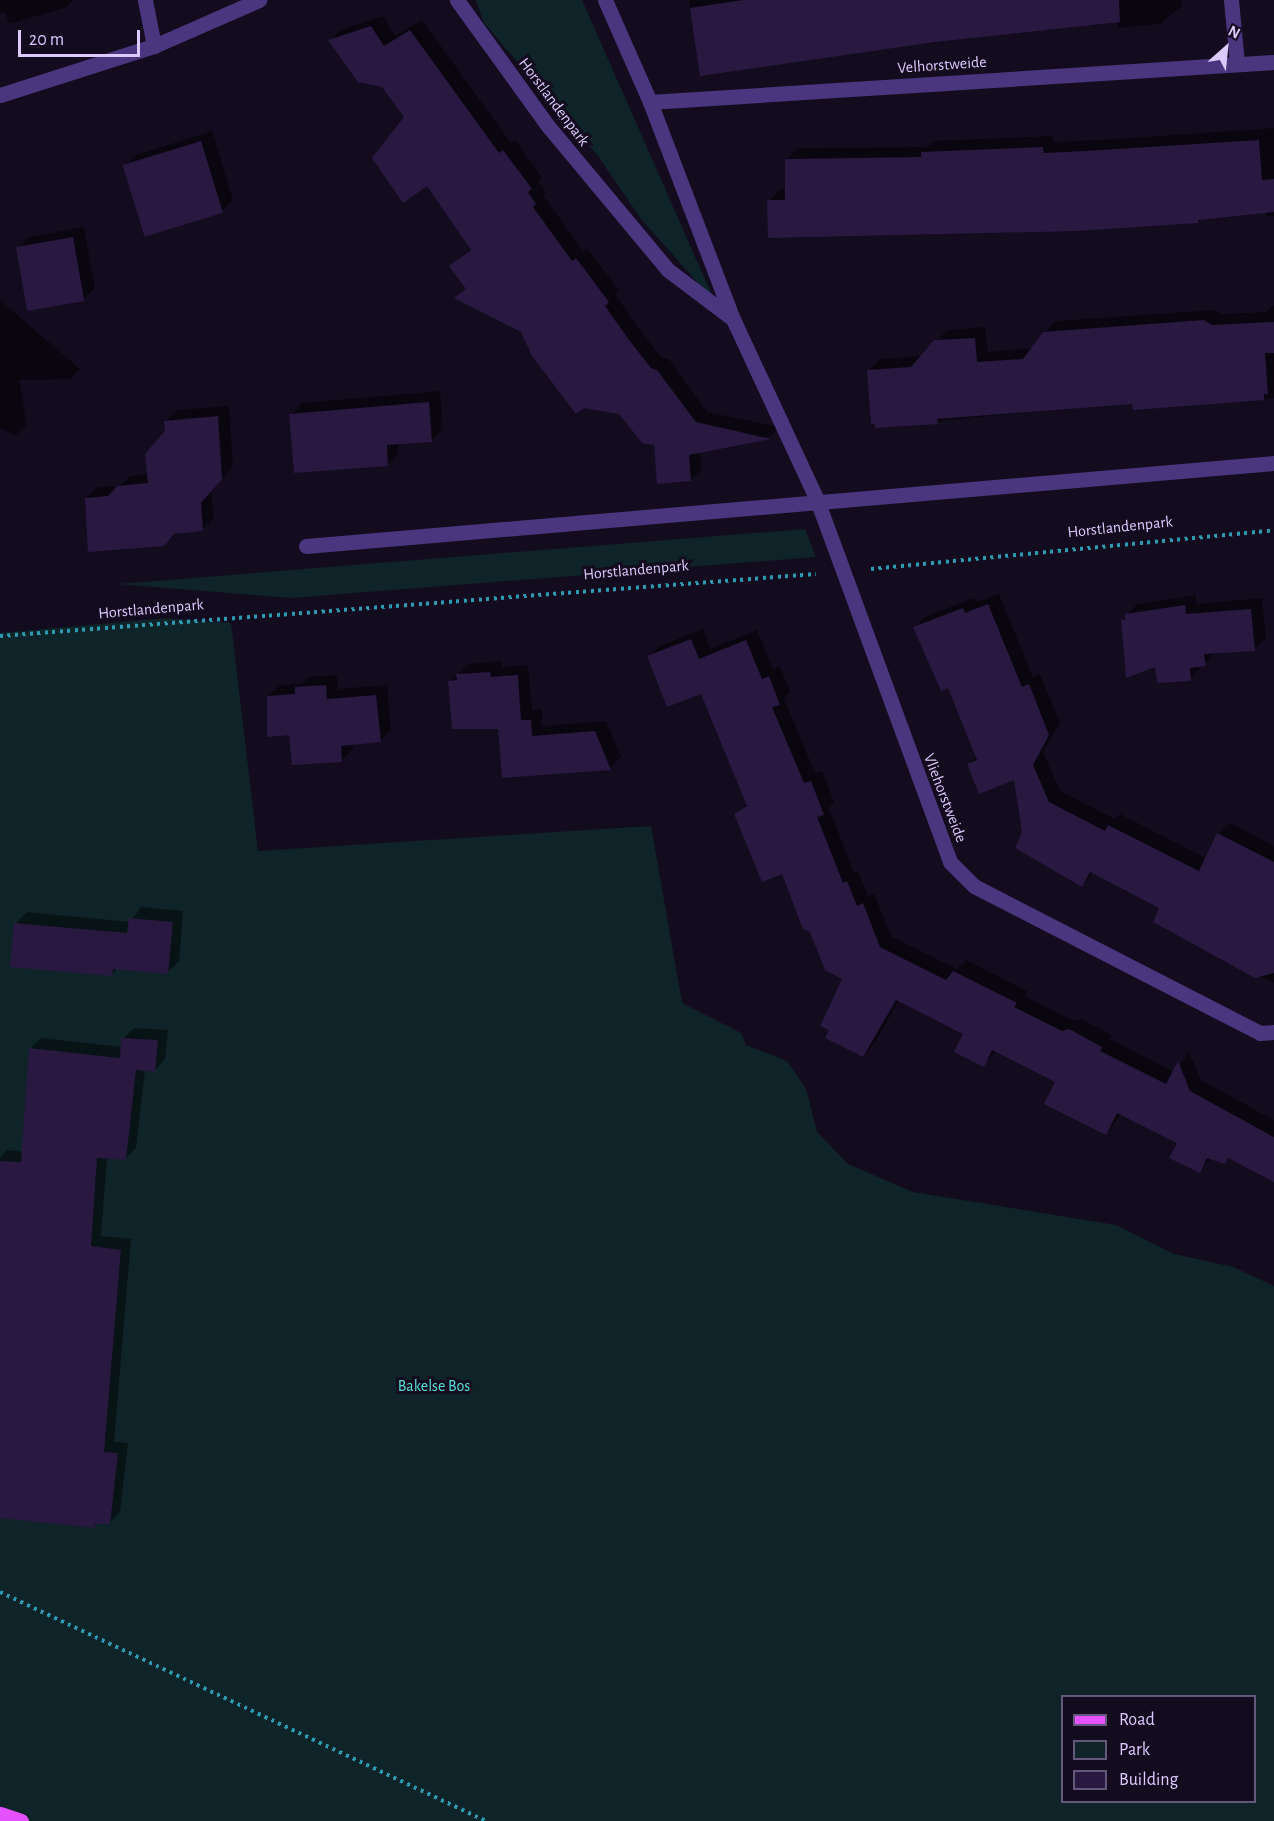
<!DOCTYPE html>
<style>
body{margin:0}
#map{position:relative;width:1274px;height:1821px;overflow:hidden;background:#130c1f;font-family:"Alegreya Sans",sans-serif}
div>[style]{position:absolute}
.green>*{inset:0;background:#0f2429}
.shadow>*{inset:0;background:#0007}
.building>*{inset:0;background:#291840;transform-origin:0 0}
.path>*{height:4px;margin-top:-2px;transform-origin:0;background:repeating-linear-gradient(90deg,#2c9bb1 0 3px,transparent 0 7.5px)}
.street>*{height:15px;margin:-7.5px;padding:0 7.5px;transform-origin:7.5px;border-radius:7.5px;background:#49367e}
.primary>*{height:15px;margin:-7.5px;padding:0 7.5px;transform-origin:7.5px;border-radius:7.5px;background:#e551ff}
span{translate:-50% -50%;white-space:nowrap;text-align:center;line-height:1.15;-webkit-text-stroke:6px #130c1f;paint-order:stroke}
.street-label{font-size:16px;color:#dccaff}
.park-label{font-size:16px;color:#55e0dc}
.legend{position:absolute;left:1061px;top:1695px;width:195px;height:108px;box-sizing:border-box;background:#130c1f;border:2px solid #635879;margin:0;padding:8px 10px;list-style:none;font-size:18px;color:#dccaff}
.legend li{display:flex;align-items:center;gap:12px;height:30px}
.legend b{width:30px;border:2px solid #635879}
.north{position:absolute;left:1196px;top:18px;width:60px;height:60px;-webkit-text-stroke:4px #130c1f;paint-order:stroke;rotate:27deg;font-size:16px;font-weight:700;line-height:24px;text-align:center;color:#dccaff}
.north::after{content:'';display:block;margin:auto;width:21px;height:27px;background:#dccaff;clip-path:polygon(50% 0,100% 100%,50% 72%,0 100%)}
.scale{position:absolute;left:18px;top:30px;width:122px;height:27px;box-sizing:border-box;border:3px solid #dccaff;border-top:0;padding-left:8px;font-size:18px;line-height:21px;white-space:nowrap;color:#dccaff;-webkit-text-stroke:4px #130c1f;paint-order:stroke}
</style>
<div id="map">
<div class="green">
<i style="clip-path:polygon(476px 0,582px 0,715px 302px,641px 219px,598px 156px,484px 23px)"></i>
<i style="clip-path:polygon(805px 529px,816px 557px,290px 598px,118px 584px)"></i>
<i style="clip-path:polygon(evenodd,166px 618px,231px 623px,258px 851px,651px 826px,682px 1003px,741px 1033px,746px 1045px,787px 1061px,806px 1089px,817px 1132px,848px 1164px,913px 1192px,1116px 1225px,1174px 1254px,1233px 1267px,1274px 1286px,1274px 1821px,0 1821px,0 633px,166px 618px,1062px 1696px,1254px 1696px,1254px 1802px,1062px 1802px,1062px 1696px)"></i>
</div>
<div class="shadow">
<i style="clip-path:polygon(0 0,74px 0,65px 8px,9px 24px,5px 12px,0 14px)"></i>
<i style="clip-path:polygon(689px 0,1182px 0,1182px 6px,1160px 24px,1118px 28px,1118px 21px,990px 35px,702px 74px)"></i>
<i style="clip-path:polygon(383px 16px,395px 36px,422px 20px,511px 143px,515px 140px,542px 177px,538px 181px,546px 192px,543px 195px,583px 251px,587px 248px,619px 290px,615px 294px,639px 329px,662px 358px,669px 359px,707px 412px,780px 427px,770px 437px,700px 452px,702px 469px,691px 480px,655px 443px,522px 331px,457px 297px,467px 288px,451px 266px,471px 248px,406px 117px,383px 85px,330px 41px,340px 30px)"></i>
<i style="clip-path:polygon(1274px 128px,1274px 216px,1266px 216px,1266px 211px,769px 201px,780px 189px,786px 189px,786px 160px,798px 148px,928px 147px,933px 141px,1054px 136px,1054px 142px,1098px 140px)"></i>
<i style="clip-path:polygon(212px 131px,233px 200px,222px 211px,125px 166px,136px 155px)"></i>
<i style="clip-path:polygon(84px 227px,95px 288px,83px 299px,18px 248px,29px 237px)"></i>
<i style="clip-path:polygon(0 300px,80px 369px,70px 379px,19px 380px,27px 425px,16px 435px,0 429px)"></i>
<i style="clip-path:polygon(1274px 305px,1274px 398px,1134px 408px,1134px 402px,877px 427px,868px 371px,880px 359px,922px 356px,947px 330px,985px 327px,988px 352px,1033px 348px,1055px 321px,1215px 310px,1223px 314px,1265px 312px)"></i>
<i style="clip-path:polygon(440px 391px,443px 429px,432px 440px,398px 443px,399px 453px,388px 464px,291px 415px,302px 403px)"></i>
<i style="clip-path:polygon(229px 406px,233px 466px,211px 491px,214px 518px,202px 530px,175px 533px,163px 545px,86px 498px,98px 487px,120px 486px,130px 476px,149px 474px,166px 431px,166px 421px,177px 410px)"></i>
<i style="clip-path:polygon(999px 594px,1033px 677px,1040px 674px,1060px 723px,1043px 752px,1060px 791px,1115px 819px,1120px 814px,1206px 858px,1218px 834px,1230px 823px,1274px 846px,1274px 983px,1154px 922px,1161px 907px,1094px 872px,1082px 885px,1024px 832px,1015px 778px,969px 764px,977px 756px,949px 686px,915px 627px,926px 616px,974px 598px,976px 602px)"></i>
<i style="clip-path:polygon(1196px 595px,1196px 604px,1262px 598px,1266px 638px,1254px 649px,1216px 652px,1190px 679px,1157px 665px,1123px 620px,1137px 604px)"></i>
<i style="clip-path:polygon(703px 629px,710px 649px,757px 630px,773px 669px,780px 666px,790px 692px,784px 698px,815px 773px,822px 771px,834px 802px,829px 808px,854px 873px,858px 871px,868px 896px,874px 893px,891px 936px,957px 969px,966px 960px,1027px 991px,1024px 996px,1074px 1021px,1081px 1019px,1112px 1035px,1110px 1039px,1174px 1072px,1189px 1052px,1201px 1080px,1274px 1120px,1274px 1180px,1229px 1157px,1225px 1162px,1211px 1158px,1199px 1171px,1179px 1142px,1122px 1113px,1106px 1134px,1057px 1082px,996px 1051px,983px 1065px,965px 1033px,899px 1000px,874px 1044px,863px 1055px,844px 979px,811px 931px,783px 872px,736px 814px,748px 803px,702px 692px,649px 657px,660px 646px)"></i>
<i style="clip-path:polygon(501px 661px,502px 667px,528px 665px,532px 710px,542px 709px,542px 726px,606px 721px,621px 757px,610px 768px,499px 728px,449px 682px,469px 664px)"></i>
<i style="clip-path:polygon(337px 675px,338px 689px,387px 685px,391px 730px,380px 741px,353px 743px,353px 749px,342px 760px,291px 734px,268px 696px,280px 685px,301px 684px,308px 677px)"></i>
<i style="clip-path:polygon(141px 907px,183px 911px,179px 961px,168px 972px,118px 968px,111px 975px,16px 923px,27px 912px,130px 922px)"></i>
<i style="clip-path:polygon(134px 1028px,168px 1030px,165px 1059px,155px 1070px,145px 1070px,136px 1148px,125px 1159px,107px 1157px,101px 1236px,131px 1239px,114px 1442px,128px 1443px,120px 1512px,109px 1523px,99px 1522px,94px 1527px,0 1516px,0 1158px,7px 1150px,23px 1152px,30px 1049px,41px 1038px,122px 1047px,123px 1039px)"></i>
</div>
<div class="building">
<i style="clip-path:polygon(743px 0,1119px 0,1120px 22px,936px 42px,700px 76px,690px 8px)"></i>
<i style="clip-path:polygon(371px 26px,384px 46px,410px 30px,499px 153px,503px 150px,532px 189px,528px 192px,536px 204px,533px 207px,572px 261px,576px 258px,609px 302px,605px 306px,629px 340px,651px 368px,657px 370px,696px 422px,771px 439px,689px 455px,691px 481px,657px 484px,654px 445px,642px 443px,619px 414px,584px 408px,576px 414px,532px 356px,521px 332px,454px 298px,466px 289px,449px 266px,471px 250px,427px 186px,403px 203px,372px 158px,404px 117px,382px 87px,358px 82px,328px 40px)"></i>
<i style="clip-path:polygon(1259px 140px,1262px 180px,1274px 179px,1274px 212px,1198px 220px,1198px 223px,1077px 231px,768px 238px,767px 200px,785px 200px,785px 159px,921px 157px,921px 152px,1043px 147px,1044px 153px,1086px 151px)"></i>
<i style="left:201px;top:141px;width:75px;height:82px;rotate:73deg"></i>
<i style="left:73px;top:237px;width:65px;height:58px;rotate:80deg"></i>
<i style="clip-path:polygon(1204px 320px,1212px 325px,1274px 322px,1274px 353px,1265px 353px,1268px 394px,1264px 394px,1264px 400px,1133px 410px,1132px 404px,937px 419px,938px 424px,875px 428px,875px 424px,871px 424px,867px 370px,911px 367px,934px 340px,975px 338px,977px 362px,1023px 359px,1043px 332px)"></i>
<i style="clip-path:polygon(429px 402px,432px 442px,387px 445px,388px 466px,294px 473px,289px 414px)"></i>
<i style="clip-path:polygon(218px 416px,222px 479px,201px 503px,203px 531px,174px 534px,164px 546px,88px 552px,85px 498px,108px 496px,117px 486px,148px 483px,145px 454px,165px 431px,164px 421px)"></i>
<i style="clip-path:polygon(988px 604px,1022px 687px,1029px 684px,1049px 735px,1033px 765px,1049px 802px,1105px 831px,1108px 825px,1199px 871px,1217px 833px,1274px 862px,1274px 973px,1255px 978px,1153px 922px,1159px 908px,1090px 872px,1082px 887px,1015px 848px,1022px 832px,1014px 780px,979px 794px,967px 764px,977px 760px,948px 688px,941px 691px,913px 627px,963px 608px,965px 613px)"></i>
<i style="clip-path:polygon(1185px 605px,1186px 614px,1251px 609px,1255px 651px,1204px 654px,1206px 666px,1190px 668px,1191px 681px,1157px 683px,1155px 667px,1126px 678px,1121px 619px,1125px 620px,1125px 614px)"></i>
<i style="clip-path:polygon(691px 639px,699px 659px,746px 640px,762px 679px,769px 676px,780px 705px,772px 707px,804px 783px,811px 781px,824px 815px,817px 817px,843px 883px,847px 881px,857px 906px,863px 903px,880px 947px,946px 980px,953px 971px,1017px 1003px,1014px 1007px,1062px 1031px,1069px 1029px,1102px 1047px,1100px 1051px,1166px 1084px,1178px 1061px,1190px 1091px,1274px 1137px,1274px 1182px,1228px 1158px,1225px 1164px,1207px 1158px,1200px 1173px,1169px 1158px,1177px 1143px,1117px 1113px,1106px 1135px,1044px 1104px,1055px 1082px,992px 1050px,984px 1067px,954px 1052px,963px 1034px,896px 1000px,863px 1057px,825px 1038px,829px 1030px,820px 1026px,842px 979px,825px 970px,810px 932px,803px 929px,782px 874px,762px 882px,734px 814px,747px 806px,701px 694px,667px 707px,647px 656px)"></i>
<i style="clip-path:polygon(490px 672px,491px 677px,518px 675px,521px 720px,531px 720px,532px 736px,595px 731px,611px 770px,502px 778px,498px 729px,452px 729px,448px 681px,457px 680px,456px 674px)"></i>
<i style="clip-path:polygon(326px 685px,327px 699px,376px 695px,381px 742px,341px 746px,342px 762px,292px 765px,289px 735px,267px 737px,267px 696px,295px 694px,295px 687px)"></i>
<i style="clip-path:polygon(129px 918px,173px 922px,168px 974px,113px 969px,112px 976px,10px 967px,14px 923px,127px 933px)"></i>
<i style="clip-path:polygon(121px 1038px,158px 1040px,155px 1072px,136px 1070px,126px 1160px,97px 1158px,91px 1246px,121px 1250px,104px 1452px,118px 1453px,110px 1524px,95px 1524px,95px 1528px,0 1518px,0 1161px,21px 1162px,29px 1048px,120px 1058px)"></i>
</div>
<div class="path">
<i style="left:871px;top:569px;width:405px;rotate:-5.5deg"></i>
<i style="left:0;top:636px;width:818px;rotate:-4.35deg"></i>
<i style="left:0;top:1592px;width:537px;rotate:25.23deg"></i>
</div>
<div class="street">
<i style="left:145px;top:0;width:47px;rotate:78.9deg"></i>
<i style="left:457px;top:0;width:155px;rotate:54.2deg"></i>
<i style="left:548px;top:126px;width:187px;rotate:50.2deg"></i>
<i style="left:668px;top:270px;width:81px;rotate:37deg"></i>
<i style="left:605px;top:0;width:111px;rotate:66.2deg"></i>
<i style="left:650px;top:102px;width:232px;rotate:69.1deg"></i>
<i style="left:733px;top:319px;width:200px;rotate:65.1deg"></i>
<i style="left:817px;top:500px;width:386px;rotate:69.8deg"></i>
<i style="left:950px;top:862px;width:34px;rotate:45deg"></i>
<i style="left:974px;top:886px;width:322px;rotate:27.2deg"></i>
<i style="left:1260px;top:1033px;width:14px;rotate:-4deg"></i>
<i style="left:1231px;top:0;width:64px;rotate:84.6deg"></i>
<i style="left:0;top:95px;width:162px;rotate:-17.7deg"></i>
<i style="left:154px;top:46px;width:115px;rotate:-23.7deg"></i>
<i style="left:650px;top:102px;width:625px;rotate:-3.67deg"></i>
<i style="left:306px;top:546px;width:972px;rotate:-4.9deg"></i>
</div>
<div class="primary">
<i style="left:0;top:1814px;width:22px;rotate:18deg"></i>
</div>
<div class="street-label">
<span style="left:942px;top:65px;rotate:-4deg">Velhorstweide</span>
<span style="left:554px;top:102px;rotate:53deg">Horstlandenpark</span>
<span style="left:1120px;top:527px;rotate:-6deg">Horstlandenpark</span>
<span style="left:636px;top:570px;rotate:-5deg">Horstlandenpark</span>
<span style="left:151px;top:609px;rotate:-5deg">Horstlandenpark</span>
<span style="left:945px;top:798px;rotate:69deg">Vliehorstweide</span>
</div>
<div class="park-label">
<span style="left:434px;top:1386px">Bakelse Bos</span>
</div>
<ul class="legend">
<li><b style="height:8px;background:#e551ff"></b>Road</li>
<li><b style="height:16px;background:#0f2429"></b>Park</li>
<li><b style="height:16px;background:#291840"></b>Building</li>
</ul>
<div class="north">N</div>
<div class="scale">20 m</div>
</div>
